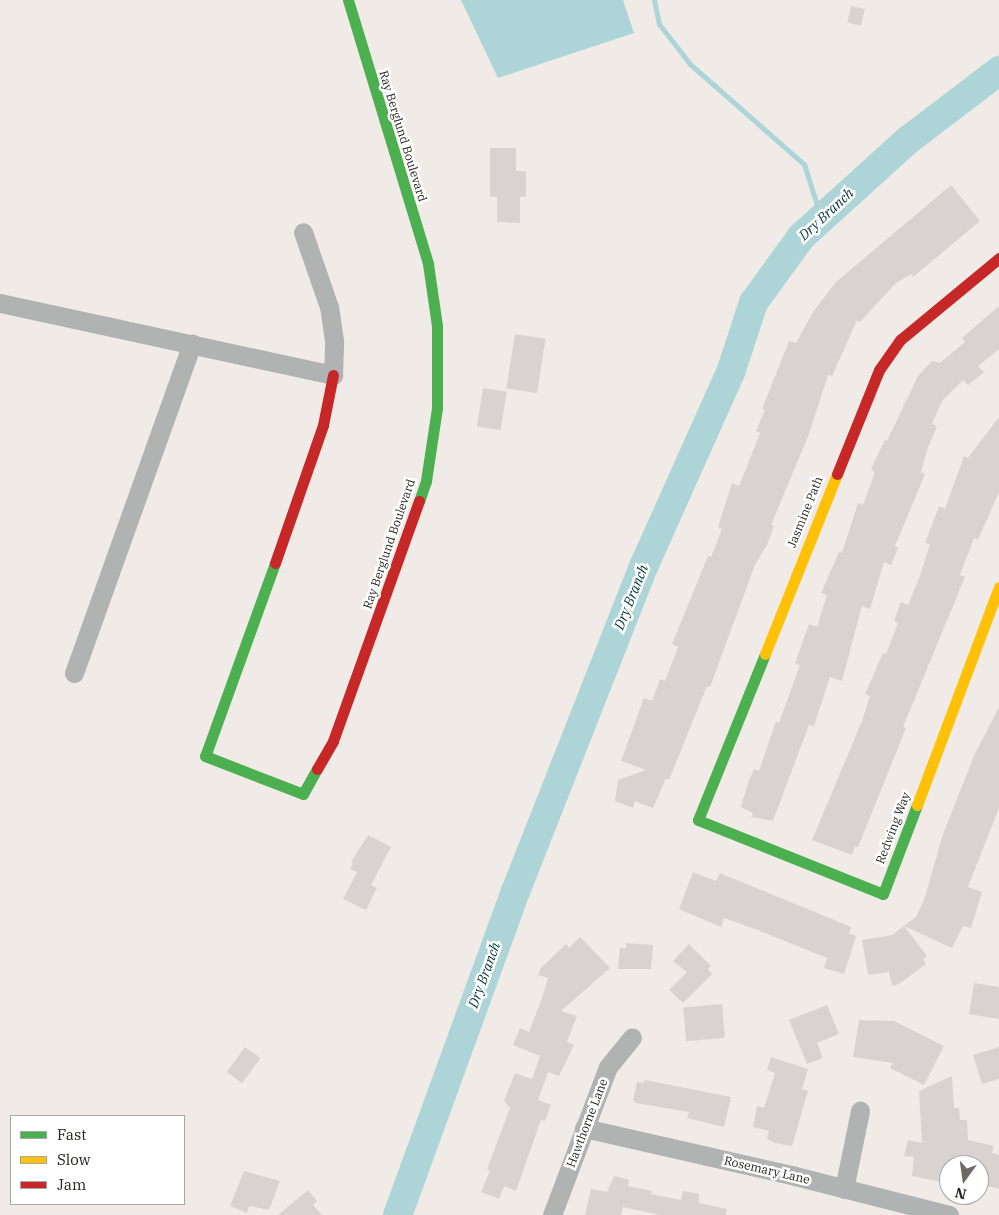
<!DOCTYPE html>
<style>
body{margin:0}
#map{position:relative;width:999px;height:1215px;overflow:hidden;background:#f1ebe7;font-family:"IBM Plex Serif",serif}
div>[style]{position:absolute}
.water>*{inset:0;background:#add4d7}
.stream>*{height:5px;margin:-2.5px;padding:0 2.5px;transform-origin:2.5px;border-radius:2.5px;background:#add4d7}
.river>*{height:29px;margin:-14.5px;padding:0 14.5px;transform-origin:14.5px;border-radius:14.5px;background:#add4d7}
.building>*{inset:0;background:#d8d3d0;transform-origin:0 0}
.street>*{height:19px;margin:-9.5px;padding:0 9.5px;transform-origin:9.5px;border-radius:9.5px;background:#b1b2b2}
.fast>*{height:11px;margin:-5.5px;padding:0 5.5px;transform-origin:5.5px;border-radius:5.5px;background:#4caf50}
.slow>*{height:11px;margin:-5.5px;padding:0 5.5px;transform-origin:5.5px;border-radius:5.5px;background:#ffc107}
.jam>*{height:11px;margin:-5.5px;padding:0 5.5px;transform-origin:5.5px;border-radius:5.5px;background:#c62828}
span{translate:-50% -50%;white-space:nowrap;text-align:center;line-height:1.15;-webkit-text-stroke:5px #fff;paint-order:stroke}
.street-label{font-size:12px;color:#262320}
.water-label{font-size:14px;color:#00383c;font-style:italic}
.legend{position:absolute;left:10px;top:1115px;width:175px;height:90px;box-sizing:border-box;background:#fff;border:1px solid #a8a7a6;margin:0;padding:6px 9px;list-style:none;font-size:15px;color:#262320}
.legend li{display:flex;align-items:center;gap:10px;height:25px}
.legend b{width:25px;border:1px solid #a8a7a6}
.north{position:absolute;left:939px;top:1155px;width:50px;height:50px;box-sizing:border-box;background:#fff;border:1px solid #a8a7a6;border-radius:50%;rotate:194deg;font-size:14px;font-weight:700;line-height:20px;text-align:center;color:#262320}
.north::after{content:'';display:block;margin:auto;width:18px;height:22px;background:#6d6966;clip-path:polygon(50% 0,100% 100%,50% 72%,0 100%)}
</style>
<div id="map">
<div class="water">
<i style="clip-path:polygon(461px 0,623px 0,634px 33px,498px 78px)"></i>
</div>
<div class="stream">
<i style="left:654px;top:0;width:25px;rotate:78deg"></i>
<i style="left:659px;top:24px;width:51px;rotate:52.2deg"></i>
<i style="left:690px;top:64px;width:152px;rotate:41.3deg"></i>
<i style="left:804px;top:164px;width:57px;rotate:72.5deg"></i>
</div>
<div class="river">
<i style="left:397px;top:1215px;width:345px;rotate:-70deg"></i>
<i style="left:515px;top:891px;width:352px;rotate:-68.5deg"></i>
<i style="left:644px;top:564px;width:210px;rotate:-65.9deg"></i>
<i style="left:730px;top:372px;width:74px;rotate:-71.8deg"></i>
<i style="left:753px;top:302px;width:82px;rotate:-54deg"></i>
<i style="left:801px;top:236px;width:143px;rotate:-42.2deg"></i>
<i style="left:907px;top:140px;width:116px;rotate:-37.3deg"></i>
</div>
<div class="building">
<i style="left:851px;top:6px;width:14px;height:17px;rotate:12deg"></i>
<i style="clip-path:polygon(490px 148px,516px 148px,516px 171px,526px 171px,526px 197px,520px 197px,520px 223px,497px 222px,497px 197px,490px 197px)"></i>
<i style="clip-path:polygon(951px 185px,980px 221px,913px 277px,911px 274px,896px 283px,859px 323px,857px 320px,832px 376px,828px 375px,809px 434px,771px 525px,774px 526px,767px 545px,755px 565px,710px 687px,707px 686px,669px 780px,666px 778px,653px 808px,635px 801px,633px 808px,615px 801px,618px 780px,646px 770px,621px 761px,644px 698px,652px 701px,660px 679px,665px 681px,678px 647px,672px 644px,708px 556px,711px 557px,722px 529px,718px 527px,732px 483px,739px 486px,749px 461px,760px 433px,756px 431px,765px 410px,762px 409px,789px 341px,796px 343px,813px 312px,835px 283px)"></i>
<i style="clip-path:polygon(999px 306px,999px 349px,978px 366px,984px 372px,968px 385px,963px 380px,942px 401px,932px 424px,937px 426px,927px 450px,921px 472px,925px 474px,895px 546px,898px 548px,891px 565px,884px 562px,870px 609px,862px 606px,842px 681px,830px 677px,814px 726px,809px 725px,773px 821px,751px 817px,753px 813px,741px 807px,748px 783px,754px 769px,759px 771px,776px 721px,779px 723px,800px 665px,795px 663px,809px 624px,817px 627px,827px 595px,821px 593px,839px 552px,842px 553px,858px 503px,863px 505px,875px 472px,871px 470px,877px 456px,885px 440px,887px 441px,918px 376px,932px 361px,940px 363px,965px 342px,962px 338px)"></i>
<i style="left:515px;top:334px;width:31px;height:55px;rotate:9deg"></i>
<i style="left:483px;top:388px;width:24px;height:39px;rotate:9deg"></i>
<i style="clip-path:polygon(999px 417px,999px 492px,978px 540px,974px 538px,960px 575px,965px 577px,903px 727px,906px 728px,858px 847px,855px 846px,852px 855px,812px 840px,862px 721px,870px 696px,865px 694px,883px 653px,886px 654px,898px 623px,894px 621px,901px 602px,908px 605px,920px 576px,930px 544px,925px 543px,939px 506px,945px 509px,964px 456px,968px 458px)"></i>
<i style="clip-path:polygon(999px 707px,999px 808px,968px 887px,982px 892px,971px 928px,963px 926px,952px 948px,904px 926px,927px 956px,923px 959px,926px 964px,899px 984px,892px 986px,889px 972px,868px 975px,862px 940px,892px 935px,916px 917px,925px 897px,942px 837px,974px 756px)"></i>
<i style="clip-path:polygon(368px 835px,391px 847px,371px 885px,377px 888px,366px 910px,343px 899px,357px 872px,350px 869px,353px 863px,351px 862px)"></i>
<i style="clip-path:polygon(693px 872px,716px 881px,720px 873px,851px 927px,849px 933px,856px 936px,844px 974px,824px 968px,827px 958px,755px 929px,724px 918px,721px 927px,679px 909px)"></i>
<i style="clip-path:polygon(580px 937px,610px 968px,561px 1011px,577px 1016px,567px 1042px,574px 1045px,559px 1076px,548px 1072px,538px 1100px,551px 1105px,545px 1121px,541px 1120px,516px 1191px,504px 1186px,499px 1199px,481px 1192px,490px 1171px,487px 1169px,510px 1108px,504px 1101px,515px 1073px,532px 1079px,540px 1056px,513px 1045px,520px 1028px,529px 1032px,542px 998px,548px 978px,538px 975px,541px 968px,566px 944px,569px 948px)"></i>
<i style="clip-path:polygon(626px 943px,653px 945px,651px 969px,618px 969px,620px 948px,626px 948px)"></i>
<i style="clip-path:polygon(689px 944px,711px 966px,708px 969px,712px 974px,683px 1003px,669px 990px,687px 972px,673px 961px)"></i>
<i style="clip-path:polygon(974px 983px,999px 987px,999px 1019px,969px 1014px)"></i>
<i style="left:722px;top:1004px;width:34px;height:39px;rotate:85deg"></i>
<i style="clip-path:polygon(827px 1005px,839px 1034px,817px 1043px,823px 1058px,807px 1064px,789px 1020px)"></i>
<i style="clip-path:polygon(859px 1020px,894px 1021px,944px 1046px,924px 1085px,890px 1068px,893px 1063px,853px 1057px)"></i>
<i style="left:245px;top:1047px;width:19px;height:31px;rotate:36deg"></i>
<i style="clip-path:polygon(999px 1047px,999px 1079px,982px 1084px,973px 1055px)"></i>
<i style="clip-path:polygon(771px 1057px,808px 1069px,802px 1089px,808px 1091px,792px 1146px,775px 1143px,767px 1139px,769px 1131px,753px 1127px,757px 1106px,764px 1108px,775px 1073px,767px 1070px)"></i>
<i style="clip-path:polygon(952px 1076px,954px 1108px,959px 1108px,960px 1120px,967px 1120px,968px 1140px,994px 1146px,992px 1153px,999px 1155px,999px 1189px,979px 1184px,979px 1165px,949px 1165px,948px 1169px,945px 1168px,942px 1182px,912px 1176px,914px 1157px,904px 1156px,908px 1140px,922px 1143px,919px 1091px)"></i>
<i style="clip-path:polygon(645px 1080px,731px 1097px,724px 1127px,687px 1118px,689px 1112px,636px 1103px,633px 1100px,637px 1082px,644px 1083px)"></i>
<i style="clip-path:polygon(244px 1171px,280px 1181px,269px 1210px,249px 1206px,247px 1213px,230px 1206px)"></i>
<i style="clip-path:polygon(614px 1176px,629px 1180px,628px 1186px,652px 1191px,651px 1194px,681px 1200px,683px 1191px,699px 1194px,699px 1203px,727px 1209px,726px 1215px,660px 1215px,623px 1207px,621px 1215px,585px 1215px,591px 1189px,607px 1192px)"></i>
<i style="clip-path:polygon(308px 1190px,317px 1201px,313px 1205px,322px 1215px,278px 1215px)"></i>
</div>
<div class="street">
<i style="left:0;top:303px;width:341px;rotate:12.2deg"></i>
<i style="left:333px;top:375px;width:34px;rotate:-88deg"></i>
<i style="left:334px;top:341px;width:34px;rotate:-98deg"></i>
<i style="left:329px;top:307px;width:79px;rotate:-109.1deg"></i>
<i style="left:74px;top:673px;width:350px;rotate:-70.3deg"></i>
<i style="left:584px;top:1128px;width:216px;rotate:12.8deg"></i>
<i style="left:795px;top:1176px;width:159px;rotate:14.2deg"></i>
<i style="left:844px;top:1189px;width:80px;rotate:-78.4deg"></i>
<i style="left:552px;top:1215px;width:158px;rotate:-69.3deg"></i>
<i style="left:608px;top:1067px;width:38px;rotate:-51deg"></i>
</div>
<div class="fast">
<i style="left:348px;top:0;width:276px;rotate:73.1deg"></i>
<i style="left:428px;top:264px;width:63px;rotate:81.7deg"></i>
<i style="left:437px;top:326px;width:82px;rotate:90deg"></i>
<i style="left:437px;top:408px;width:74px;rotate:98.6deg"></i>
<i style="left:426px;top:481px;width:21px;rotate:109deg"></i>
<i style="left:275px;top:563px;width:205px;rotate:109.9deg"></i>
<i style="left:205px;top:756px;width:105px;rotate:21.2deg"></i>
<i style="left:303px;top:794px;width:29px;rotate:-61deg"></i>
<i style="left:765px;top:654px;width:179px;rotate:112deg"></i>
<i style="left:698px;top:820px;width:199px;rotate:21.8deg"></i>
<i style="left:883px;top:894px;width:95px;rotate:-69.1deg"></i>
</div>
<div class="slow">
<i style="left:765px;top:654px;width:194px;rotate:-68.2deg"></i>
<i style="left:917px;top:805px;width:233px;rotate:-69.4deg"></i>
</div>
<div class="jam">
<i style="left:837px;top:474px;width:112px;rotate:-68deg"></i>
<i style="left:879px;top:370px;width:37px;rotate:-55deg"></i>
<i style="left:900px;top:340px;width:129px;rotate:-39.6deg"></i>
<i style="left:275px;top:563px;width:146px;rotate:-70.8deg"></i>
<i style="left:323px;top:425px;width:51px;rotate:-78.7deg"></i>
<i style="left:317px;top:769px;width:32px;rotate:-60deg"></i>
<i style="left:333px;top:741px;width:255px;rotate:-70.3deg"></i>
</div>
<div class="street-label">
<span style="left:403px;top:136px;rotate:73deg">Ray Berglund Boulevard</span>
<span style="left:805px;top:512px;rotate:-68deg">Jasmine Path</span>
<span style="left:389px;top:544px;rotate:-71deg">Ray Berglund Boulevard</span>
<span style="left:893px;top:828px;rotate:-69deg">Redwing Way</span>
<span style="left:587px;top:1123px;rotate:-69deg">Hawthorne Lane</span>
<span style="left:767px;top:1170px;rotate:13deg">Rosemary Lane</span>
</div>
<div class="water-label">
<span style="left:826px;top:214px;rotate:-43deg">Dry Branch</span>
<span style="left:631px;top:597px;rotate:-68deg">Dry Branch</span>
<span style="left:484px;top:975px;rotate:-70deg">Dry Branch</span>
</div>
<ul class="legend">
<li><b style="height:6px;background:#4caf50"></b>Fast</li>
<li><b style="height:6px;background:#ffc107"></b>Slow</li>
<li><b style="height:6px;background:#c62828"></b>Jam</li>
</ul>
<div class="north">N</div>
</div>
